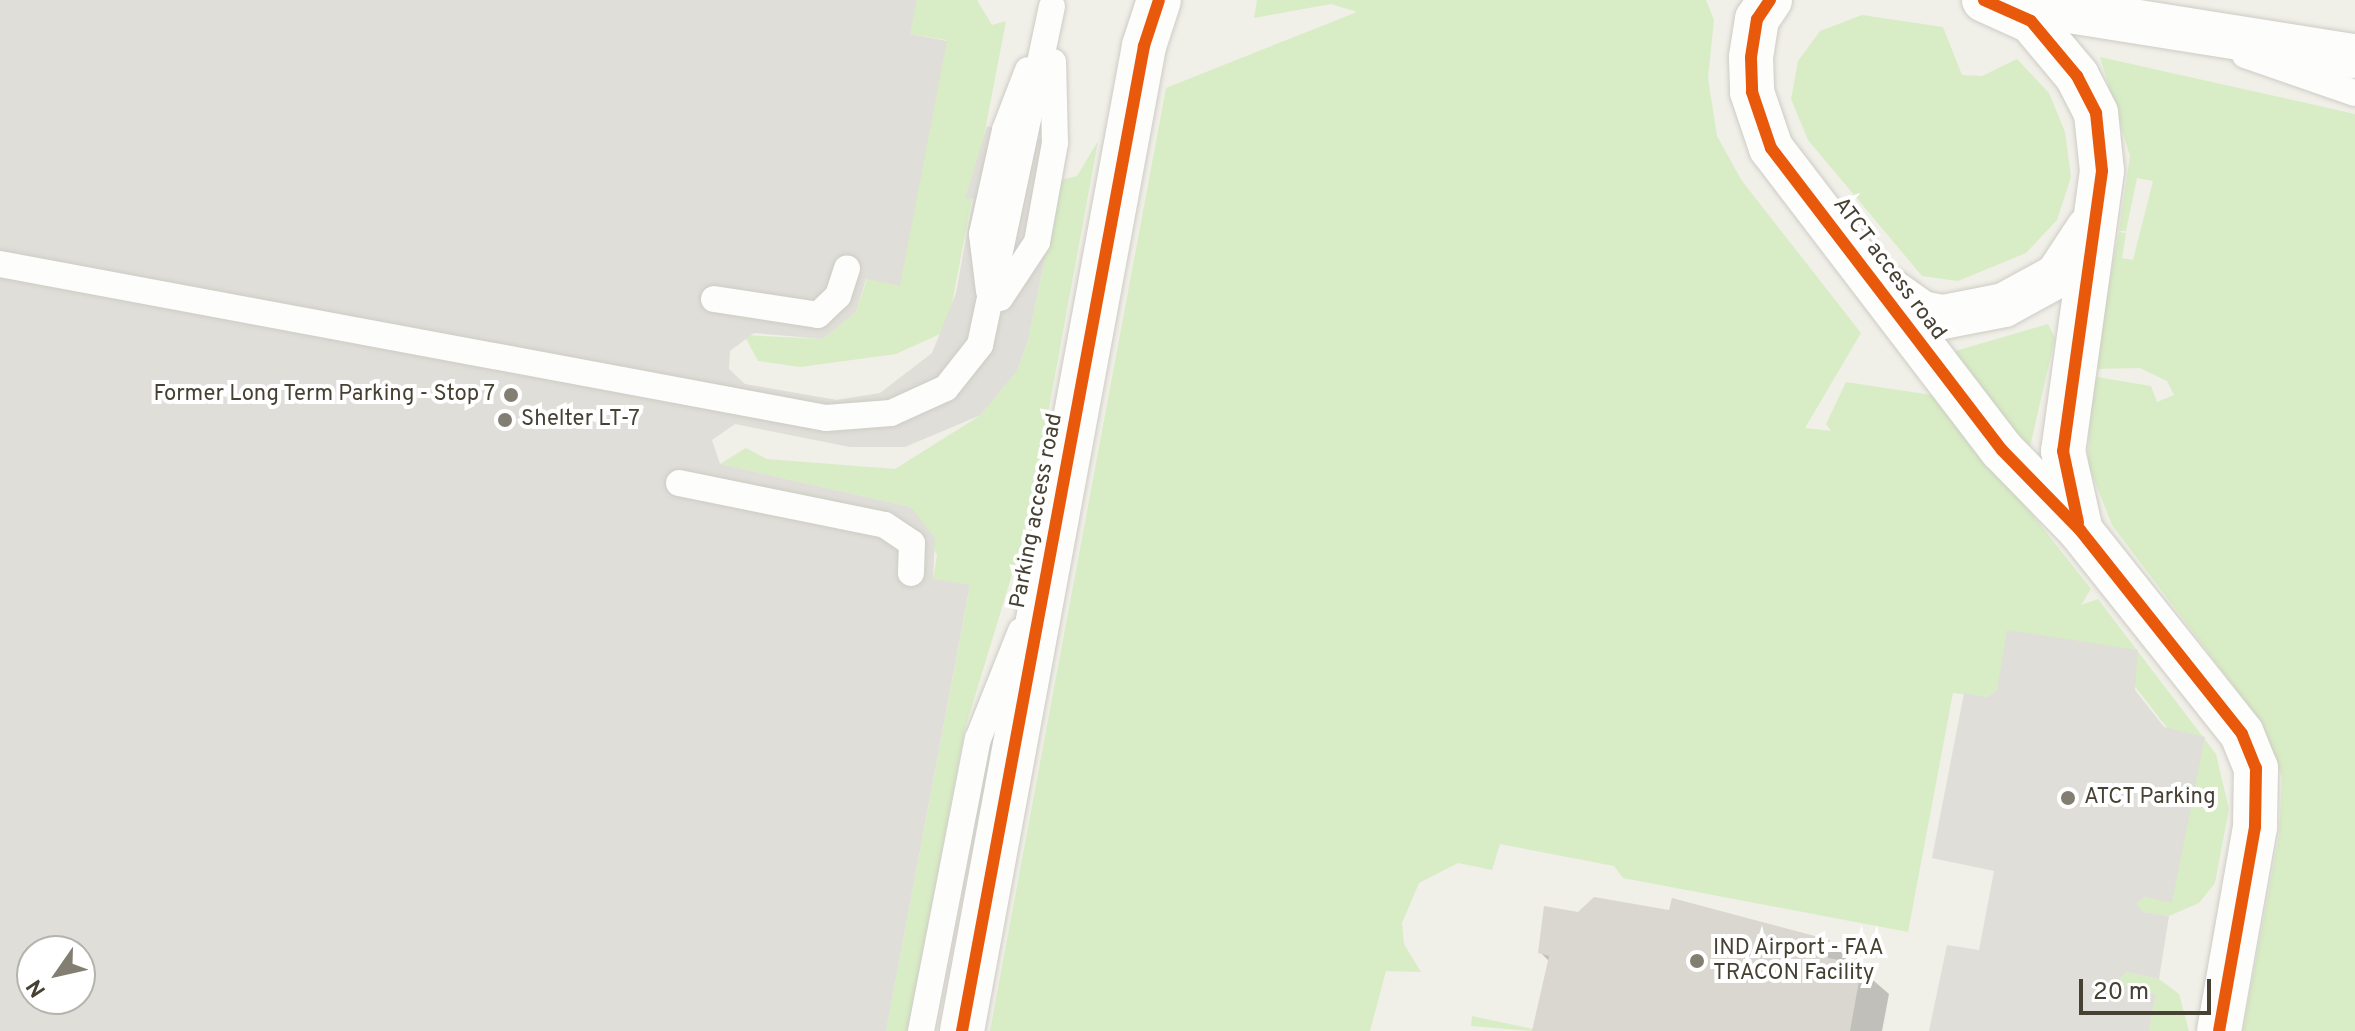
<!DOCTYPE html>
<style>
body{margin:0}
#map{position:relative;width:2355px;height:1031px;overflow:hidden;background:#f0efe8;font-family:Overpass,sans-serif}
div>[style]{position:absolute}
.green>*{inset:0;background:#d8edc5}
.parking>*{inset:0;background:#dfded8}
.shadow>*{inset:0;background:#0003}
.building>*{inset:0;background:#d9d7d0}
.roads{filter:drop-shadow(0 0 2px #ceccc5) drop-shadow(0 0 2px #ceccc5)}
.lane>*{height:26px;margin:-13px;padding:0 13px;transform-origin:13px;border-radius:13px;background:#fdfdfc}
.street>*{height:44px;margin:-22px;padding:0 22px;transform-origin:22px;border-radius:22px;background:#fdfdfc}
.cycleway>*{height:12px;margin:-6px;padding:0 6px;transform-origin:6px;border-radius:6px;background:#e8590c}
.dots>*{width:22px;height:22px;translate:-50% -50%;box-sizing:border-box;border:4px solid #fff;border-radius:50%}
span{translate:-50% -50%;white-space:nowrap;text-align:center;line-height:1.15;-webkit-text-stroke:8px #fff;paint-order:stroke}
.street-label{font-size:22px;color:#464133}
.poi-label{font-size:22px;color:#464133}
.right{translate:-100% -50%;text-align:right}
.left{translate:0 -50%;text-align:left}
.north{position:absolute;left:16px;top:935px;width:80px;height:80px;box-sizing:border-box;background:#fff;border:2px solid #b5b3ad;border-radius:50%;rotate:236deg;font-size:22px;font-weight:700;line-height:32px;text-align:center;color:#464133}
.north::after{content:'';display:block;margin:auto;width:28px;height:36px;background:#827e72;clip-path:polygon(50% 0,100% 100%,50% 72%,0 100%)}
.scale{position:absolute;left:2079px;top:979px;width:132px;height:36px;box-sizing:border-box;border:4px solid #464133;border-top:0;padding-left:10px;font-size:24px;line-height:28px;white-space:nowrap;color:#464133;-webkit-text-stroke:6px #fff;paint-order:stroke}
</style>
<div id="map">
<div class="green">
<i style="clip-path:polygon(917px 0,977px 0,992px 25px,1006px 21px,950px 314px,940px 334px,896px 354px,800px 367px,758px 361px,744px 335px,823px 339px,856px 312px,946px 40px,909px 34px)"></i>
<i style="clip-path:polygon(1257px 0,1706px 0,1714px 20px,1708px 78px,1717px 136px,1742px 181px,1861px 333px,1805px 428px,1831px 431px,1826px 424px,1846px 382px,1938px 396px,2091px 589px,2081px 605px,2098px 599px,2216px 754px,2229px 809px,2215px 883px,2199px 903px,2169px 916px,2143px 912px,2137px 903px,2145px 897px,2172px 902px,2168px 729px,2133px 684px,1997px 690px,1987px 697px,1953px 693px,1908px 932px,1623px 878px,1614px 866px,1500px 844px,1492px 870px,1458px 863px,1419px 883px,1402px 923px,1404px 944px,1421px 972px,1386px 971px,1370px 1031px,990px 1031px,1166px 88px,1357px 12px,1331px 4px,1254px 18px)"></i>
<i style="clip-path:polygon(1862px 15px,1943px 27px,1962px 75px,1982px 76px,2017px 59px,2049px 93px,2065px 132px,2071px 177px,2057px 220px,2026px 253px,1958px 281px,1922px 276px,1808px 140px,1791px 99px,1798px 61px,1820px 31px)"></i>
<i style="clip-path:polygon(2100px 57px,2355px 114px,2355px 1031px,2243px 1031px,2279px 835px,2282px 777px,2257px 717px,2112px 525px,2088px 464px,2091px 376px,2151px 386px,2157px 402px,2174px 395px,2167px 381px,2140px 368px,2093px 369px,2119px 232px,2126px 233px,2122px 258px,2133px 260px,2153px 181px,2137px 178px,2126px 231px,2119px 231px,2130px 156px)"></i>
<i style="clip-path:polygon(1098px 141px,1028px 522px,965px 729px,908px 1031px,886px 1031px,970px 586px,933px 579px,937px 555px,911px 507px,720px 464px,746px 448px,767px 459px,895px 469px,981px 415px,1017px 371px,1028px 340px,1061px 180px,1077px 176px)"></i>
<i style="clip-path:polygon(2048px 324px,2055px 338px,2029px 451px,1952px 352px)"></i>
<i style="clip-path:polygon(2127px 972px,2159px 979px,2179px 994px,2189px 1031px,2149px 1031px,2156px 994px,2125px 986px,2120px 978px)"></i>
<i style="clip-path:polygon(1472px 1016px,1533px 1029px,1532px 1031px,1471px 1026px)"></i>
</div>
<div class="parking">
<i style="clip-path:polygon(evenodd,0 0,917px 0,910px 34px,947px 41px,900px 286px,866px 279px,856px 312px,823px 339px,754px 333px,730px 351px,729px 369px,745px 384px,837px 400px,880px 393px,932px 353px,956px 293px,973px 199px,965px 198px,987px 126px,1068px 146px,1028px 340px,1017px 371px,981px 415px,905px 447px,850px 447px,735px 424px,712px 440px,720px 464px,911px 507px,935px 538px,933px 579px,970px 585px,886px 1031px,0 1031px,0 0,32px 951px,80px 951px,80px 999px,32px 999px,32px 951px)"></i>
<i style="clip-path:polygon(2007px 630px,2138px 650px,2135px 690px,2164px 727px,2205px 737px,2172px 903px,2145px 897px,2137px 903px,2143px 912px,2169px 916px,2159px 979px,2127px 972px,2120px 978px,2125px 986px,2156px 994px,2149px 1031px,1929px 1031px,1947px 945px,1979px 950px,1994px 871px,1932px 858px,1964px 693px,1987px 697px,1997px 690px)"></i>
</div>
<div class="shadow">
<i style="clip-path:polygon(1829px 942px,1889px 994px,1882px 1031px,1535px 1031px,1550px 962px,1540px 952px)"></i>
</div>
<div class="building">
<i style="clip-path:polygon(1594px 897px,1669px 910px,1672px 898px,1830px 940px,1828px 958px,1862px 964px,1850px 1031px,1532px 1031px,1549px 956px,1538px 953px,1544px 906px,1578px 912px)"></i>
</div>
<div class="roads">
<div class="lane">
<i style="left:2245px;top:55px;width:116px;rotate:19.1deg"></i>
<i style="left:0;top:264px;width:840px;rotate:10.56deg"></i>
<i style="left:826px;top:418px;width:65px;rotate:-4.4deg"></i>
<i style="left:891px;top:413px;width:60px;rotate:-24.4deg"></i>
<i style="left:946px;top:388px;width:55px;rotate:-51.7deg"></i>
<i style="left:980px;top:345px;width:346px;rotate:-78deg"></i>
<i style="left:989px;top:291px;width:57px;rotate:-97deg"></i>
<i style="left:982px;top:234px;width:107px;rotate:-77.5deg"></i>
<i style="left:1005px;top:130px;width:64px;rotate:-69deg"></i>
<i style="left:1000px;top:298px;width:67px;rotate:-56.5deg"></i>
<i style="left:1037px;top:242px;width:101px;rotate:-79.7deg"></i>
<i style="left:1055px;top:143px;width:81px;rotate:-91.4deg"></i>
<i style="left:714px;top:299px;width:105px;rotate:8.7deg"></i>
<i style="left:818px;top:315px;width:28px;rotate:-44deg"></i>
<i style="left:838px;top:296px;width:29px;rotate:-72deg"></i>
<i style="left:679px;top:483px;width:210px;rotate:11.5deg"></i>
<i style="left:885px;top:525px;width:32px;rotate:34deg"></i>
<i style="left:912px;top:543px;width:30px;rotate:92deg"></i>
<i style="left:921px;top:1031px;width:298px;rotate:-79deg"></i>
<i style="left:978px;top:739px;width:116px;rotate:-68.3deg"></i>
</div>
<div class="street">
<i style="left:1770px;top:0;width:23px;rotate:124deg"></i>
<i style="left:1757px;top:19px;width:39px;rotate:99deg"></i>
<i style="left:1751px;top:58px;width:34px;rotate:88deg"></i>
<i style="left:1752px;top:92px;width:59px;rotate:71.3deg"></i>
<i style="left:1771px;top:148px;width:380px;rotate:52.6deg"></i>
<i style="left:2002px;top:450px;width:112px;rotate:45.7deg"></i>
<i style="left:2080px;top:530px;width:260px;rotate:51.5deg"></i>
<i style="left:2242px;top:734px;width:37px;rotate:68deg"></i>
<i style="left:2256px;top:768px;width:59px;rotate:91deg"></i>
<i style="left:2255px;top:827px;width:207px;rotate:100deg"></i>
<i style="left:1984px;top:0;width:51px;rotate:24.1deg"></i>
<i style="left:2031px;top:21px;width:72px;rotate:50.1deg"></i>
<i style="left:2077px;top:76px;width:42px;rotate:62.8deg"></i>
<i style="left:2096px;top:113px;width:58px;rotate:84.1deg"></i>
<i style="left:2102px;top:171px;width:283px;rotate:97.9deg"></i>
<i style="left:2063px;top:451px;width:78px;rotate:77.4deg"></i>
<i style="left:2006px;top:1px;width:353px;rotate:9deg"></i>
<i style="left:1888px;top:289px;width:42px;rotate:35.2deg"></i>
<i style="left:1922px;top:313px;width:21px;rotate:11deg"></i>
<i style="left:1943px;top:317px;width:62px;rotate:-11.1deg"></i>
<i style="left:2004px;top:305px;width:60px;rotate:-28.7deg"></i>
<i style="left:2057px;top:276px;width:56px;rotate:-56.6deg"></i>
<i style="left:962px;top:1031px;width:1002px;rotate:-79.53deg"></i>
<i style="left:1144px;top:46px;width:48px;rotate:-71.9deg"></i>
</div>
</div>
<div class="cycleway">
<i style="left:1770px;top:0;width:23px;rotate:124deg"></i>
<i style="left:1757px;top:19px;width:39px;rotate:99deg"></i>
<i style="left:1751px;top:58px;width:34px;rotate:88deg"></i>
<i style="left:1752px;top:92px;width:59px;rotate:71.3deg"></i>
<i style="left:1771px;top:148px;width:380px;rotate:52.6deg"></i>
<i style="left:2002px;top:450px;width:112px;rotate:45.7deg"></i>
<i style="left:2080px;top:530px;width:260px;rotate:51.5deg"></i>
<i style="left:2242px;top:734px;width:37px;rotate:68deg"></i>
<i style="left:2256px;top:768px;width:59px;rotate:91deg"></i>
<i style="left:2255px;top:827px;width:207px;rotate:100deg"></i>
<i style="left:1984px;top:0;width:51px;rotate:24.1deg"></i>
<i style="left:2031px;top:21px;width:72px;rotate:50.1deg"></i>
<i style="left:2077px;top:76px;width:42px;rotate:62.8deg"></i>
<i style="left:2096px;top:113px;width:58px;rotate:84.1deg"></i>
<i style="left:2102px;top:171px;width:283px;rotate:97.9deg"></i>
<i style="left:2063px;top:451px;width:73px;rotate:78.1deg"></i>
<i style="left:962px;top:1031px;width:1002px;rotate:-79.53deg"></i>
<i style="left:1144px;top:46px;width:48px;rotate:-71.9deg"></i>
</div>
<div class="dots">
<i style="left:511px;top:395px;background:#827e72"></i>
<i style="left:505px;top:420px;background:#827e72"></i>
<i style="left:2068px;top:798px;background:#827e72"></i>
<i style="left:1697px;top:961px;background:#827e72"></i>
</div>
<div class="street-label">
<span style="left:1889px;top:269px;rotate:53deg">ATCT access road</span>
<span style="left:1037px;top:511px;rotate:-79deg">Parking access road</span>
</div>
<div class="poi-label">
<span class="right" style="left:495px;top:395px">Former Long Term Parking - Stop 7</span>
<span class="left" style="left:521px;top:420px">Shelter LT-7</span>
<span class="left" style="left:2084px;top:798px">ATCT Parking</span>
<span class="left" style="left:1713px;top:961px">IND Airport - FAA<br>TRACON Facility</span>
</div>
<div class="north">N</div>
<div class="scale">20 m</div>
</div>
